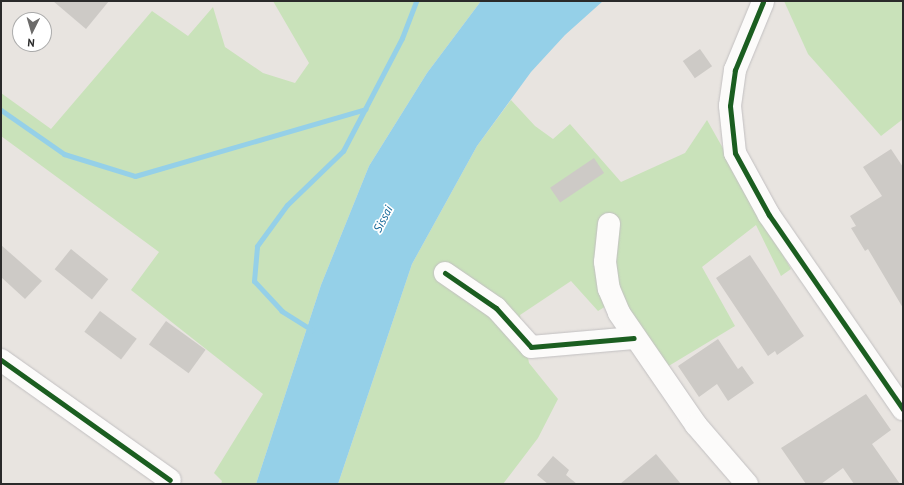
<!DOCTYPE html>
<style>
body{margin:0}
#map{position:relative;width:904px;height:485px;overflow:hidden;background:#e8e4e0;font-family:"PT Sans",sans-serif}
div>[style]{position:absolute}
.green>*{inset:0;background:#c9e2ba}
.water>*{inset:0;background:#95d0e8}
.stream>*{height:5px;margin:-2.5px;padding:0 2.5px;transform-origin:2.5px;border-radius:2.5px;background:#95d0e8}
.building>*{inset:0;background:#cdcac6;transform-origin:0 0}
.roads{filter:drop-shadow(0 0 1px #c2c0c1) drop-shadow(0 0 1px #c2c0c1)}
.minor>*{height:22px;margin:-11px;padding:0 11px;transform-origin:11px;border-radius:11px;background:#fcfbfa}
.cycleway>*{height:5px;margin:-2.5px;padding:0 2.5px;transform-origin:2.5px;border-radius:2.5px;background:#1b5e20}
span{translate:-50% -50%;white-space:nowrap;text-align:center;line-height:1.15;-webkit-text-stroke:3.5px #fff;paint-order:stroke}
.water-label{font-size:12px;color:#116596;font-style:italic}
.frame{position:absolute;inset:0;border:2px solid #2a2a2a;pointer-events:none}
.north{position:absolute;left:12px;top:12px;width:40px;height:40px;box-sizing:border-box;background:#fff;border:1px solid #aaa;border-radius:50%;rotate:185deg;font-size:11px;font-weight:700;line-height:16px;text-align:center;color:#2a2a2a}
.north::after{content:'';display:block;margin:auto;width:14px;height:18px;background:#6c6b6a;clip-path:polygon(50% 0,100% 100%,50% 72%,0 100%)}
</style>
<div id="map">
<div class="green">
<i style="clip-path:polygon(273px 1px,481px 1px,427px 73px,369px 166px,321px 285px,256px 484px,221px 484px,222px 481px,214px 473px,263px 394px,131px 290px,159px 252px,1px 136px,1px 93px,51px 129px,152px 11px,188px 36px,213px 7px,225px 47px,263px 73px,295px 83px,309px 63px)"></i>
<i style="clip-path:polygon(784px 1px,903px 1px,903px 119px,881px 136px,808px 54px)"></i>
<i style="clip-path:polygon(511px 100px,535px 126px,553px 139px,570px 124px,621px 182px,685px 153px,707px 120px,791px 269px,781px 276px,756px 225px,702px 267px,735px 326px,662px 370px,622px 296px,598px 311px,571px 281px,520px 315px,529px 363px,558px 399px,538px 438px,503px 484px,338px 484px,412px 264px,477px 146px)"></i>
</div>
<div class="water">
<i style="clip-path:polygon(481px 1px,603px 1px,565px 35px,531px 72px,477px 146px,412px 264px,338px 484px,256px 484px,321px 285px,369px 166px,427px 73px)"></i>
</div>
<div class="stream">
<i style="left:1px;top:110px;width:77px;rotate:34.9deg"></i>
<i style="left:64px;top:154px;width:74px;rotate:17.2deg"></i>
<i style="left:135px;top:176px;width:240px;rotate:-16.2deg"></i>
<i style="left:312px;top:330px;width:36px;rotate:-148deg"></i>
<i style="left:282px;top:311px;width:41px;rotate:-133deg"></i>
<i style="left:254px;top:281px;width:35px;rotate:-85deg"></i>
<i style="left:257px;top:246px;width:51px;rotate:-53.8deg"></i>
<i style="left:287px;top:205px;width:78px;rotate:-44deg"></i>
<i style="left:343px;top:151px;width:127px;rotate:-62.4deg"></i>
<i style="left:402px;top:38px;width:40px;rotate:-69deg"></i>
</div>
<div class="building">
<i style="clip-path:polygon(53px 1px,109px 1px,86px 29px)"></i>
<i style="left:700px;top:49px;width:21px;height:21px;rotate:55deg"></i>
<i style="clip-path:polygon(891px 149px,903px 167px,903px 308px,868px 249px,865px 251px,851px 228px,856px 226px,850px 216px,882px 196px,863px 167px)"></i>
<i style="left:594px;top:158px;width:18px;height:53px;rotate:56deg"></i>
<i style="clip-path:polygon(1px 245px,42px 281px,25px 299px,1px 277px)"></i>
<i style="left:71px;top:249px;width:48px;height:26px;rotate:39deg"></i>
<i style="clip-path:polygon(750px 255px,804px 336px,777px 355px,775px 351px,768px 356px,716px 278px)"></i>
<i style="left:100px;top:311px;width:46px;height:26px;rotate:37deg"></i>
<i style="left:166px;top:321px;width:49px;height:29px;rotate:36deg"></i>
<i style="clip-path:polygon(718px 339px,738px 369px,742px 366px,754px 383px,728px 401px,717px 384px,699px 397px,678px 366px)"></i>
<i style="clip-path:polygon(866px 394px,891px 430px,872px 444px,900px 484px,854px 484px,843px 468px,821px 484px,806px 484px,781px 448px)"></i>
<i style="clip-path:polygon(656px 454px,681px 484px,620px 484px)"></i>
<i style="clip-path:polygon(553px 456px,569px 470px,566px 475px,577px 484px,548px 484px,537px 475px)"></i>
</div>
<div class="roads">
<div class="minor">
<i style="left:763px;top:2px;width:74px;rotate:112.4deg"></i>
<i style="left:735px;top:70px;width:36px;rotate:98deg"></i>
<i style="left:730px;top:106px;width:47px;rotate:83.9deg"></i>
<i style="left:735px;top:153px;width:71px;rotate:61.3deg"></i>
<i style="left:769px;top:215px;width:236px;rotate:55.4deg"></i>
<i style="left:609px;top:224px;width:38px;rotate:96deg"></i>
<i style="left:605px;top:262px;width:27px;rotate:82deg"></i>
<i style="left:609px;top:289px;width:26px;rotate:67deg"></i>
<i style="left:619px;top:313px;width:136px;rotate:55.5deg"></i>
<i style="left:696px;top:425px;width:78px;rotate:49.2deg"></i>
<i style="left:445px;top:273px;width:62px;rotate:34.5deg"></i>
<i style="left:496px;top:308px;width:52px;rotate:48.1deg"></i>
<i style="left:531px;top:347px;width:103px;rotate:-5deg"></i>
<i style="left:1px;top:360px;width:207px;rotate:35.4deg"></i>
</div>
</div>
<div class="cycleway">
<i style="left:763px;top:2px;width:74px;rotate:112.4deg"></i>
<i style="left:735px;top:70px;width:36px;rotate:98deg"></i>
<i style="left:730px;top:106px;width:47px;rotate:83.9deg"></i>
<i style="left:735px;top:153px;width:71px;rotate:61.3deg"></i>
<i style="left:769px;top:215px;width:236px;rotate:55.4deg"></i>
<i style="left:445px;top:273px;width:62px;rotate:34.5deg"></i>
<i style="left:496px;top:308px;width:52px;rotate:48.1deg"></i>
<i style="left:531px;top:347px;width:103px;rotate:-5deg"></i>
<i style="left:1px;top:360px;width:207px;rotate:35.4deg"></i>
</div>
<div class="water-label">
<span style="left:383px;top:219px;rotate:-63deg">Sissai</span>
</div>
<div class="frame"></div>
<div class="north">N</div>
</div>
